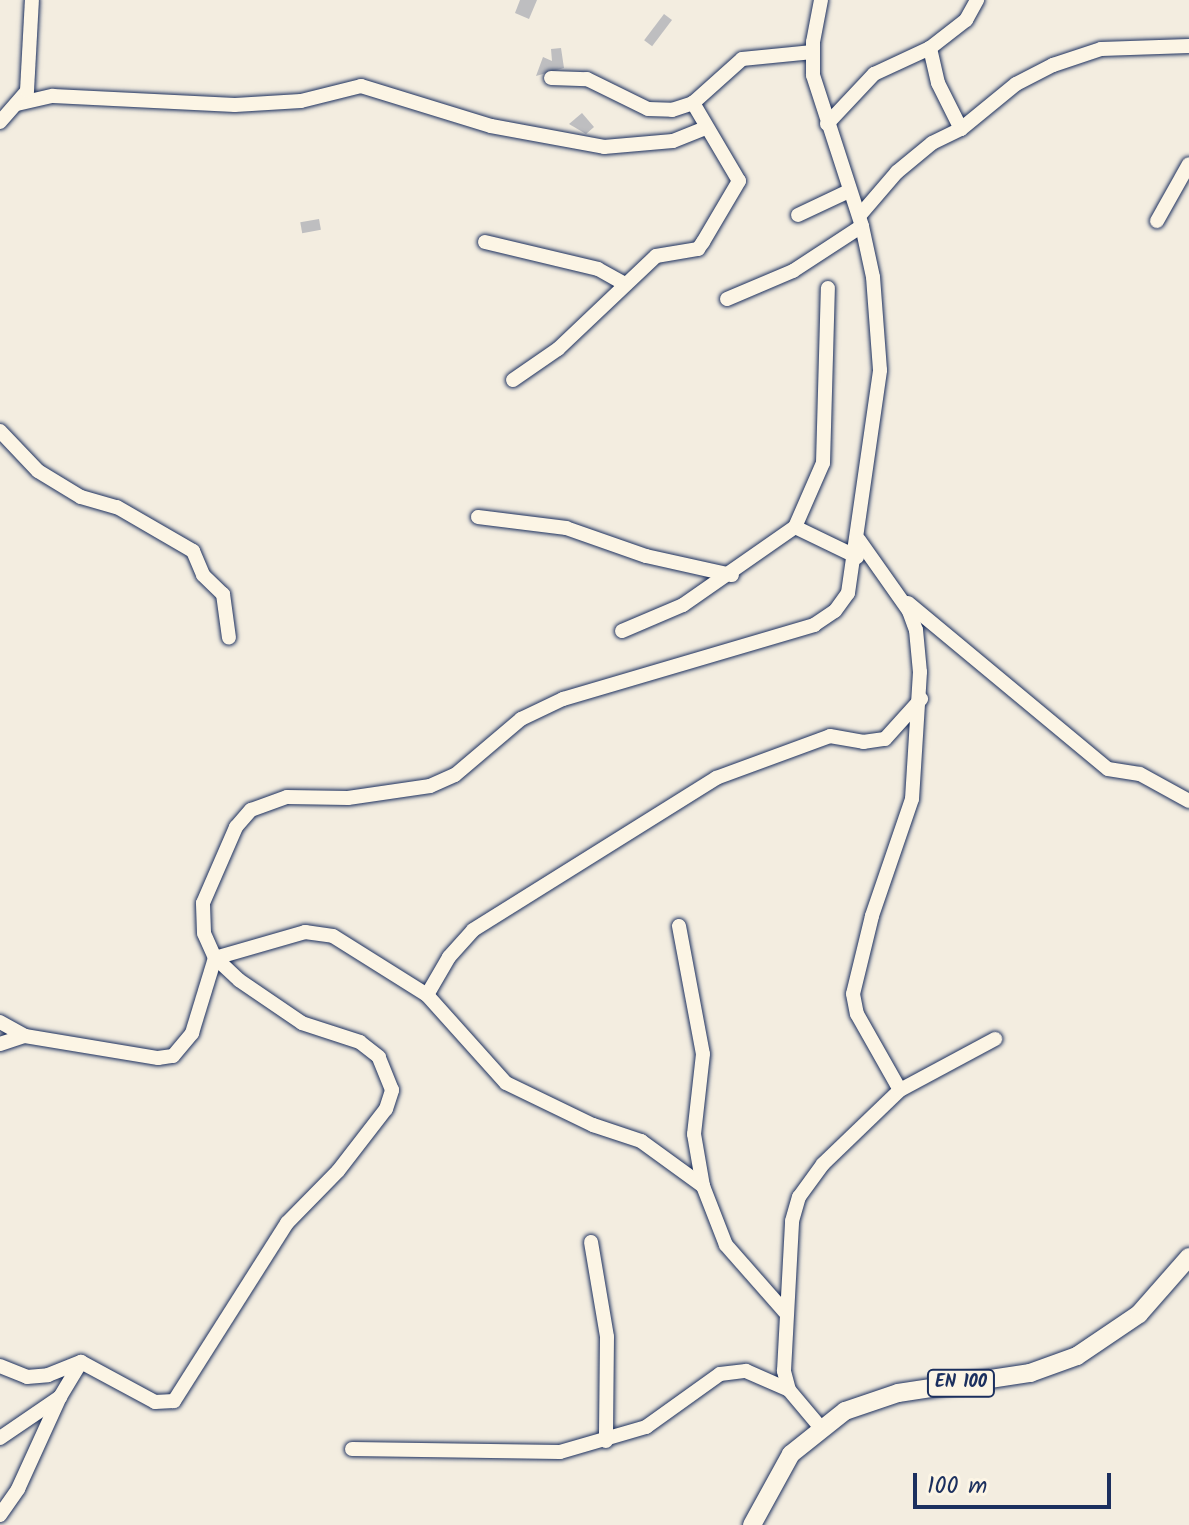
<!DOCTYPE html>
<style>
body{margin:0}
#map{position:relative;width:1189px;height:1525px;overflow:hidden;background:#f3ede0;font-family:Kalam,sans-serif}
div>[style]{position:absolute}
.building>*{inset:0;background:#bebec0;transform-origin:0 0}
.roads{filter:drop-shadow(0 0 2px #1b2f5e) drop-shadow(0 0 2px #1b2f5e)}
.minor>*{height:14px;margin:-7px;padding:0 7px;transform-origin:7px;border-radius:7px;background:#fcf5e5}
.major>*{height:18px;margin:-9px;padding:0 9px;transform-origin:9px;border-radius:9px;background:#fcf5e5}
span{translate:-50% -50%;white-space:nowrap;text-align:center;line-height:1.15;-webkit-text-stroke:8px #fcf5e5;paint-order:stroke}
.shield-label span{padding:2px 6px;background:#fcf5e5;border:2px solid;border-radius:6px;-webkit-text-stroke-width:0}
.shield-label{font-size:18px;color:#1b2f5e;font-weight:700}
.scale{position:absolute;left:913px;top:1473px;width:198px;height:36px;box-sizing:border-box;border:4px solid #1b2f5e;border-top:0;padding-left:10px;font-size:24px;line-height:28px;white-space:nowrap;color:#1b2f5e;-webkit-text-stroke:6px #fcf5e5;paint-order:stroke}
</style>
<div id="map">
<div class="building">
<i style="clip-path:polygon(520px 0,537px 0,529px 19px,515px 13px)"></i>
<i style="left:664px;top:14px;width:10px;height:33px;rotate:37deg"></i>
<i style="clip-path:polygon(561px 48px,564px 68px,536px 76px,543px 57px,552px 61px,551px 49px)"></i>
<i style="clip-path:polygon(582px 113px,594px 127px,586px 134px,569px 124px)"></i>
<i style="left:319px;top:219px;width:11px;height:19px;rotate:80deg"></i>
</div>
<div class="roads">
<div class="minor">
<i style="left:551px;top:78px;width:36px;rotate:2deg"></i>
<i style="left:587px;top:79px;width:68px;rotate:26.2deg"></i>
<i style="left:648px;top:109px;width:24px;rotate:2deg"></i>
<i style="left:672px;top:110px;width:22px;rotate:-18deg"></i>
<i style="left:693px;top:103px;width:66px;rotate:-41.9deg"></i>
<i style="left:742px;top:59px;width:71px;rotate:-5.6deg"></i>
<i style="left:17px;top:104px;width:37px;rotate:-13deg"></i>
<i style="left:53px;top:96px;width:182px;rotate:2.8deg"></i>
<i style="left:235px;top:105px;width:66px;rotate:-3.5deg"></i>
<i style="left:301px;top:101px;width:62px;rotate:-14deg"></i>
<i style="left:361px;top:86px;width:136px;rotate:17.1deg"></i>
<i style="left:491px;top:126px;width:115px;rotate:10.5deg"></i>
<i style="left:604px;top:147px;width:69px;rotate:-5deg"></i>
<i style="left:673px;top:141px;width:35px;rotate:-22deg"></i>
<i style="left:0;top:122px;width:41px;rotate:-48.9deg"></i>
<i style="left:27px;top:91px;width:91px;rotate:-86.9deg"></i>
<i style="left:827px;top:124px;width:69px;rotate:-46.8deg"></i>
<i style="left:874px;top:74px;width:62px;rotate:-24.9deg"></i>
<i style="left:961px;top:129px;width:51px;rotate:-116.6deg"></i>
<i style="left:938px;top:83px;width:36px;rotate:-103deg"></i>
<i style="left:930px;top:48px;width:46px;rotate:-37.9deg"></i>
<i style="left:966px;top:20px;width:23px;rotate:-61deg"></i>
<i style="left:798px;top:215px;width:56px;rotate:-25.2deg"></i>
<i style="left:860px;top:215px;width:57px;rotate:-49.3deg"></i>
<i style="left:897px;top:172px;width:45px;rotate:-39.6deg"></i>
<i style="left:932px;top:143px;width:32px;rotate:-26deg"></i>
<i style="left:961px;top:129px;width:71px;rotate:-39.3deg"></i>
<i style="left:1016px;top:84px;width:42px;rotate:-27.2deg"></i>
<i style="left:1053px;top:65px;width:51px;rotate:-18.4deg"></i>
<i style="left:1101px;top:49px;width:88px;rotate:-2deg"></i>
<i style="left:1157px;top:221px;width:65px;rotate:-60.7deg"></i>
<i style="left:485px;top:242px;width:116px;rotate:13.4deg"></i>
<i style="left:598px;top:269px;width:31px;rotate:29deg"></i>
<i style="left:727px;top:299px;width:72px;rotate:-23deg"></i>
<i style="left:793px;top:271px;width:82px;rotate:-33.1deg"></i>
<i style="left:513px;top:380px;width:55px;rotate:-34.6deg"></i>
<i style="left:558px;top:349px;width:135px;rotate:-43.5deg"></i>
<i style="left:656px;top:256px;width:43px;rotate:-9.5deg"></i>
<i style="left:698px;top:249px;width:9px;rotate:-54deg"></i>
<i style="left:703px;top:242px;width:71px;rotate:-59.5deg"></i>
<i style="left:739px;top:181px;width:91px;rotate:-120.5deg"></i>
<i style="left:0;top:431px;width:55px;rotate:46.5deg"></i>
<i style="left:38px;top:471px;width:50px;rotate:31.2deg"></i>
<i style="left:81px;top:497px;width:37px;rotate:16deg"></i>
<i style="left:117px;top:507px;width:88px;rotate:30.1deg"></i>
<i style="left:193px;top:551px;width:26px;rotate:67deg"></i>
<i style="left:203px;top:575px;width:28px;rotate:44deg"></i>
<i style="left:223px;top:594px;width:44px;rotate:82.2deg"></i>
<i style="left:478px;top:517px;width:89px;rotate:7.1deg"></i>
<i style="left:566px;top:528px;width:85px;rotate:19.3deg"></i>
<i style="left:646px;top:556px;width:88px;rotate:12.5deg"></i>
<i style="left:795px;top:527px;width:70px;rotate:-66.4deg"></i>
<i style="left:823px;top:463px;width:175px;rotate:-88.4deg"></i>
<i style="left:859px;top:540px;width:87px;rotate:54.8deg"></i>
<i style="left:909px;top:611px;width:20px;rotate:70deg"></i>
<i style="left:916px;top:630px;width:42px;rotate:84.6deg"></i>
<i style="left:920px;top:672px;width:127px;rotate:93.6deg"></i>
<i style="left:912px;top:799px;width:124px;rotate:108.9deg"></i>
<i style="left:872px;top:916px;width:80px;rotate:103.7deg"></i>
<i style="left:853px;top:994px;width:20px;rotate:79deg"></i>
<i style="left:857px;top:1014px;width:87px;rotate:60.5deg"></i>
<i style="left:908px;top:603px;width:260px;rotate:39.7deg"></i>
<i style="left:1108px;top:769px;width:32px;rotate:9deg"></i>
<i style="left:1140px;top:774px;width:56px;rotate:28.9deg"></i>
<i style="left:622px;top:631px;width:66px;rotate:-23.1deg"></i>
<i style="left:683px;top:605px;width:136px;rotate:-34.9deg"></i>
<i style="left:795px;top:527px;width:69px;rotate:25.8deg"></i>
<i style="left:679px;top:926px;width:130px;rotate:79.4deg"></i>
<i style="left:703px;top:1054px;width:81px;rotate:96.4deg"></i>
<i style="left:694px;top:1134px;width:53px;rotate:80.2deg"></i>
<i style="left:703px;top:1186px;width:63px;rotate:68.7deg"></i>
<i style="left:726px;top:1245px;width:91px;rotate:48.6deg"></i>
<i style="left:215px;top:958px;width:94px;rotate:-16.1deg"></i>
<i style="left:305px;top:932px;width:28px;rotate:8deg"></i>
<i style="left:333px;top:936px;width:111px;rotate:32.1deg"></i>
<i style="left:427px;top:995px;width:118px;rotate:48.1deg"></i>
<i style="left:506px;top:1083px;width:97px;rotate:25.8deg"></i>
<i style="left:593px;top:1125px;width:51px;rotate:18.4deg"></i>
<i style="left:641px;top:1141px;width:77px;rotate:36deg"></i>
<i style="left:427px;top:995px;width:44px;rotate:-59.9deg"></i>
<i style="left:449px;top:957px;width:36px;rotate:-48deg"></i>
<i style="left:473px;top:930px;width:287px;rotate:-32deg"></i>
<i style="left:716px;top:778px;width:121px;rotate:-20.2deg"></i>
<i style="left:830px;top:736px;width:34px;rotate:10deg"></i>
<i style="left:863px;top:742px;width:22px;rotate:-8deg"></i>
<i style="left:885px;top:739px;width:54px;rotate:-48deg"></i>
<i style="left:0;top:1022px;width:29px;rotate:29deg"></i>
<i style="left:25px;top:1036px;width:135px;rotate:9.4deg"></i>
<i style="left:158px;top:1058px;width:15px;rotate:-8deg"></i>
<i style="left:173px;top:1056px;width:30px;rotate:-50deg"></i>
<i style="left:192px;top:1033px;width:78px;rotate:-73deg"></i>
<i style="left:0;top:1044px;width:26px;rotate:-18deg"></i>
<i style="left:591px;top:1242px;width:96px;rotate:80.4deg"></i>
<i style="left:607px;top:1337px;width:104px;rotate:90.6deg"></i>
<i style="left:0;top:1366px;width:29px;rotate:22deg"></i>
<i style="left:27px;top:1377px;width:21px;rotate:-5deg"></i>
<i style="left:48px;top:1375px;width:35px;rotate:-22deg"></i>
<i style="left:81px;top:1362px;width:84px;rotate:28.4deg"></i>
<i style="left:155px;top:1402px;width:19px;rotate:-3deg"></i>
<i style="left:174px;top:1401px;width:211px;rotate:-57.6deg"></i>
<i style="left:287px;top:1223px;width:73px;rotate:-45.6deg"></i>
<i style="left:338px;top:1171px;width:78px;rotate:-52.3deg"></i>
<i style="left:386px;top:1109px;width:20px;rotate:-72deg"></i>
<i style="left:392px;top:1090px;width:35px;rotate:-112deg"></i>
<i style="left:379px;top:1057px;width:24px;rotate:-142deg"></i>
<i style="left:360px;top:1042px;width:61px;rotate:-161.9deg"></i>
<i style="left:302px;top:1023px;width:76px;rotate:-145.7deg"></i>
<i style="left:239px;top:980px;width:33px;rotate:-137deg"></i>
<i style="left:215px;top:958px;width:27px;rotate:-114deg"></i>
<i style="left:204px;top:933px;width:30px;rotate:-92deg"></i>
<i style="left:203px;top:903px;width:83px;rotate:-66.5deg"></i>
<i style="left:236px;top:827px;width:23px;rotate:-49deg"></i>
<i style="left:251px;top:810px;width:38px;rotate:-20deg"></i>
<i style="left:287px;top:797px;width:61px;rotate:0.9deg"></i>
<i style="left:348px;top:798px;width:83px;rotate:-8.3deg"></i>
<i style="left:430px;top:786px;width:27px;rotate:-24deg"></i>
<i style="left:455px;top:775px;width:87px;rotate:-40.3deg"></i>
<i style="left:521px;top:719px;width:47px;rotate:-25.5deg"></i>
<i style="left:563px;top:699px;width:262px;rotate:-16.4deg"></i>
<i style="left:814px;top:625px;width:25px;rotate:-34deg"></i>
<i style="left:835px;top:611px;width:22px;rotate:-54deg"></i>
<i style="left:848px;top:593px;width:225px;rotate:-81.8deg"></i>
<i style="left:880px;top:370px;width:93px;rotate:-94.3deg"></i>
<i style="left:873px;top:277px;width:52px;rotate:-102.2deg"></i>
<i style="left:862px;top:226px;width:159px;rotate:-108deg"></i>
<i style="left:813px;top:75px;width:33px;rotate:-90deg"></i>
<i style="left:813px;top:42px;width:43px;rotate:-79.2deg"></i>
<i style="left:821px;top:1428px;width:50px;rotate:-130.1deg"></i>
<i style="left:789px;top:1390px;width:20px;rotate:-105deg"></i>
<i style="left:784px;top:1371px;width:150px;rotate:-86.9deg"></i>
<i style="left:792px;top:1221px;width:25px;rotate:-74deg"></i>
<i style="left:799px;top:1197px;width:41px;rotate:-54deg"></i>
<i style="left:823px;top:1164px;width:107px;rotate:-43.9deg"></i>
<i style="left:900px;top:1090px;width:108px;rotate:-28.2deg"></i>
<i style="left:0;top:1438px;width:73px;rotate:-34.3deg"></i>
<i style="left:60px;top:1397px;width:41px;rotate:-59deg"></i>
<i style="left:352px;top:1449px;width:208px;rotate:0.8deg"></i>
<i style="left:560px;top:1452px;width:90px;rotate:-16.2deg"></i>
<i style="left:646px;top:1427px;width:91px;rotate:-35.6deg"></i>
<i style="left:720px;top:1374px;width:26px;rotate:-7deg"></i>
<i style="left:746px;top:1371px;width:47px;rotate:23.8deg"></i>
<i style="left:0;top:1515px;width:32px;rotate:-55deg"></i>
<i style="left:18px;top:1489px;width:101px;rotate:-65.5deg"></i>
</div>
<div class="major">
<i style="left:752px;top:1525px;width:81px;rotate:-61.2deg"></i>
<i style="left:791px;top:1454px;width:69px;rotate:-38.5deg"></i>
<i style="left:845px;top:1411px;width:56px;rotate:-18.8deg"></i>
<i style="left:898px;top:1393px;width:134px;rotate:-8.6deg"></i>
<i style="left:1030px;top:1373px;width:50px;rotate:-19.9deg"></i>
<i style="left:1077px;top:1356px;width:75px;rotate:-34.1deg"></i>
<i style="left:1139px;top:1314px;width:76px;rotate:-48.7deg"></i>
</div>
</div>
<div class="shield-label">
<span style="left:961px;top:1383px">EN 100</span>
</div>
<div class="scale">100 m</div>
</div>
